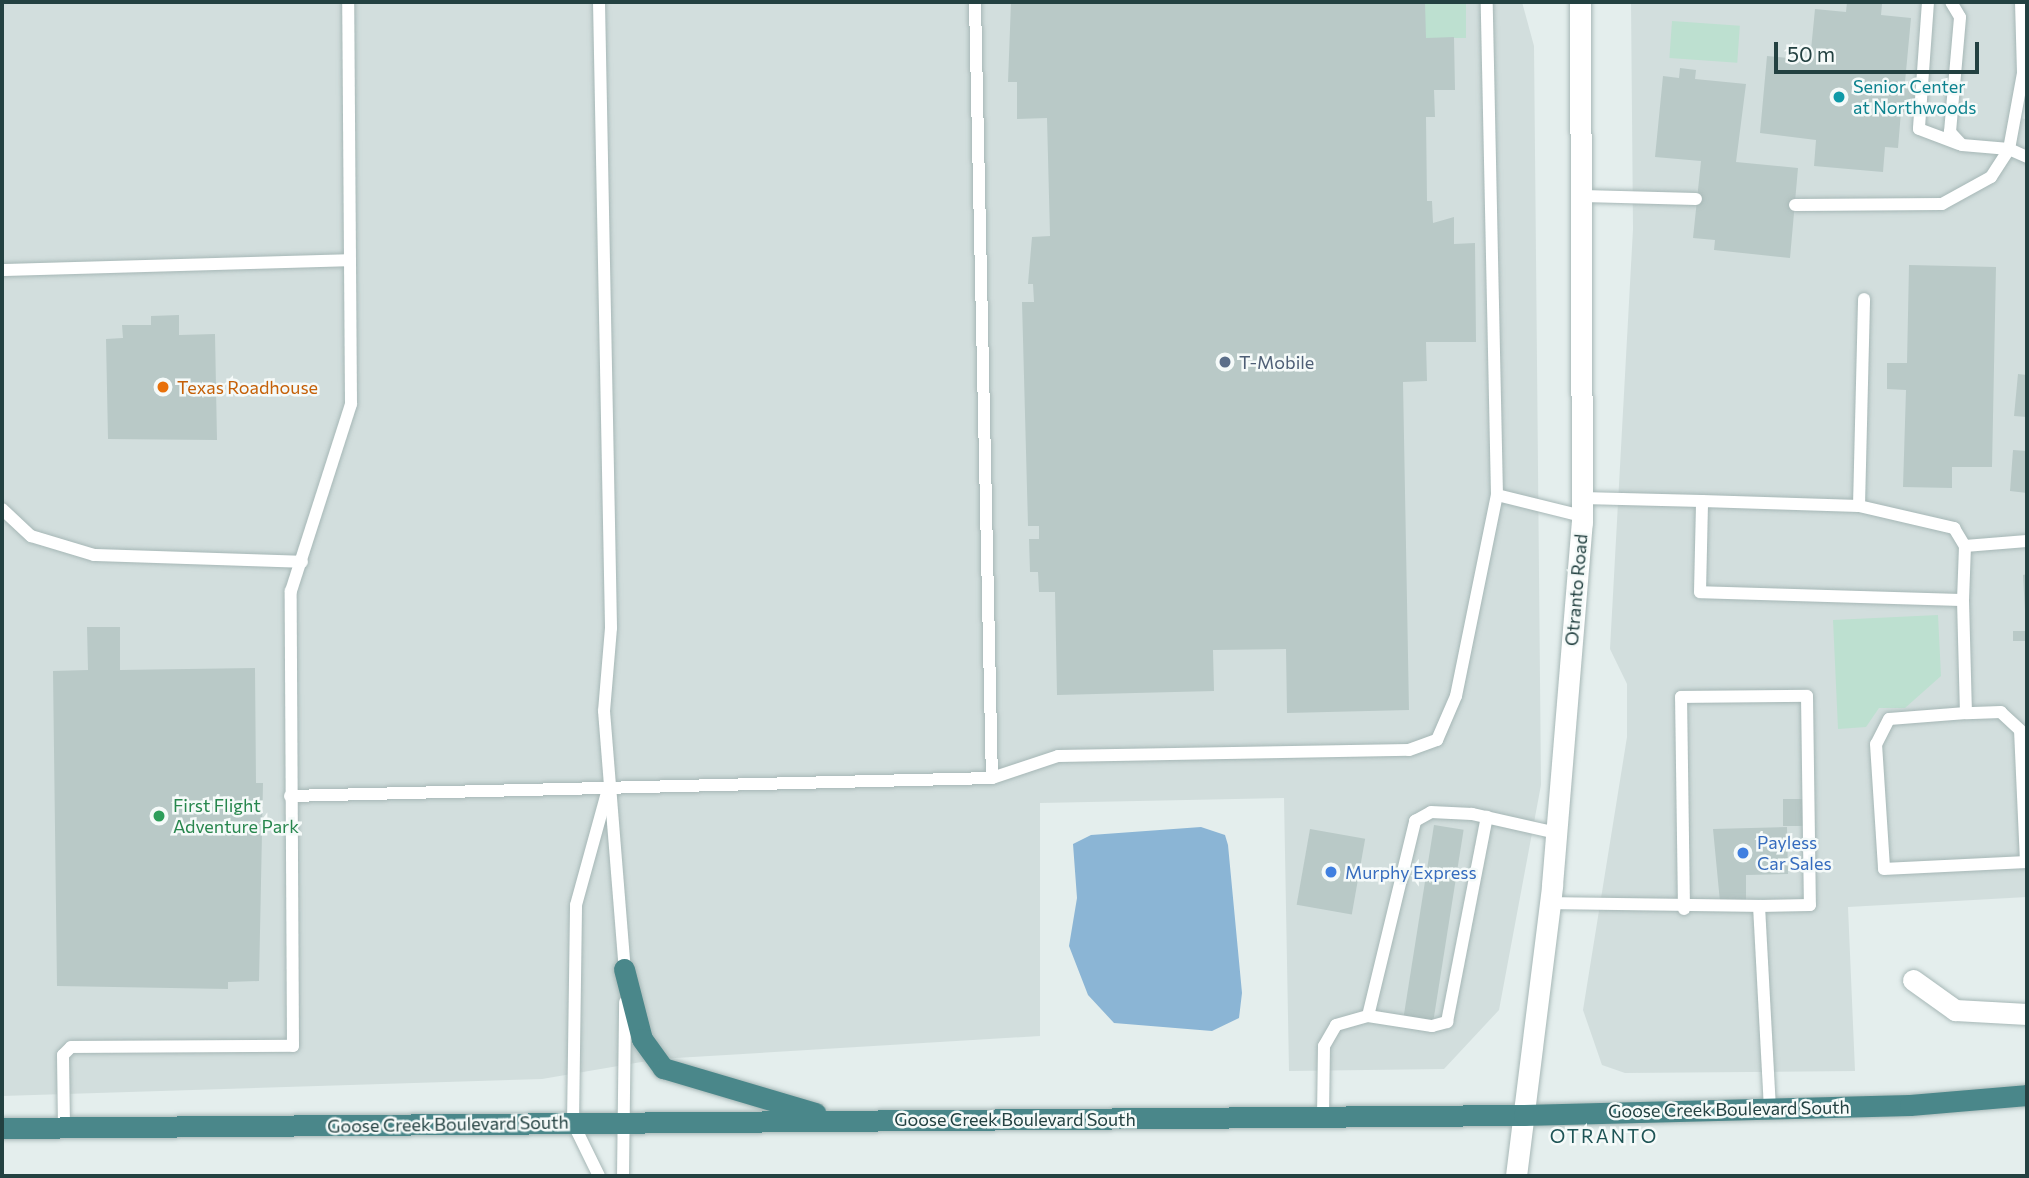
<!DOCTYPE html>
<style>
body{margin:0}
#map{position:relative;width:2029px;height:1178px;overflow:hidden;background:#e4eeed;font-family:Commissioner,sans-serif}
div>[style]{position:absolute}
.built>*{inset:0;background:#d2dedd}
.green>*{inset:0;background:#bde0d0;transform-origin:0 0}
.water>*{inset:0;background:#8bb5d5}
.building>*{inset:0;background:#b9c9c7;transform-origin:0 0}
.roads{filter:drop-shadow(0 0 2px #a6b7b6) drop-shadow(0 0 2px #a6b7b6)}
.service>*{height:12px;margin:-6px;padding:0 6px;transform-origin:6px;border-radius:6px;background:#fff}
.minor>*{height:21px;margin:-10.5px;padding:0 10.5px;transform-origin:10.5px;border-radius:10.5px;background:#fff}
.tertiary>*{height:21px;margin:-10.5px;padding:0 10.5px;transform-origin:10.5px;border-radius:10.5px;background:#fff}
.trunk>*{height:21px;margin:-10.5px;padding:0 10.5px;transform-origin:10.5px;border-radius:10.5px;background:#4a878a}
.dots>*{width:19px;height:19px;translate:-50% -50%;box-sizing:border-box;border:4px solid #f5faf9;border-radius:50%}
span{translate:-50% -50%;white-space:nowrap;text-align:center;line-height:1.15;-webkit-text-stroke:5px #f5faf9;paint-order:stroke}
.culture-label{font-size:18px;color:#0d838f}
.left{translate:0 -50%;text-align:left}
.service-label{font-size:18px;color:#4e5e75}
.food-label{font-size:18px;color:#c56008}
.street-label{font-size:18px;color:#234141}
.leisure-label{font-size:18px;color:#27864d}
.shop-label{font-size:18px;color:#366cbe}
.neighbourhood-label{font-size:19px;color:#1d5355;letter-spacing:2px}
.frame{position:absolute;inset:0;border:4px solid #234141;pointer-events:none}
.scale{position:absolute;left:1774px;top:42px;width:205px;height:32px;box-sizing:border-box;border:4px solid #234141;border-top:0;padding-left:9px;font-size:21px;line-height:24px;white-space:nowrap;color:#234141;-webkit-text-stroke:5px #f5faf9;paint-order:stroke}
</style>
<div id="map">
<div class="built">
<i style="clip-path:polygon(2px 2px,1522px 2px,1534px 46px,1541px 785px,1499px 1010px,1444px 1069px,1289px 1071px,1284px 798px,1040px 803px,1040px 1036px,659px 1059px,542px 1079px,2px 1096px)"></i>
<i style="clip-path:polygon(1631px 2px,2021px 2px,2017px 118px,2027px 119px,2027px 897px,1848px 907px,1855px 1071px,1625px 1073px,1602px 1065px,1583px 1010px,1627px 737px,1627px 684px,1610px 649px,1633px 229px)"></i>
</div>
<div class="green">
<i style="left:1425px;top:2px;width:41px;height:36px"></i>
<i style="left:1672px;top:21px;width:68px;height:37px;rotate:4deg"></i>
<i style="clip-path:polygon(1938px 615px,1941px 676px,1905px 708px,1879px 708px,1866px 727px,1838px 729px,1833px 620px)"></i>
</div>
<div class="water">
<i style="clip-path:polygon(1201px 827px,1225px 835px,1228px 845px,1242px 993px,1239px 1018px,1212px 1031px,1114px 1023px,1088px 995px,1069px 946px,1077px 898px,1073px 844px,1091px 835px)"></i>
</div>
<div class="building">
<i style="clip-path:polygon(1011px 2px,1425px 2px,1426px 38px,1454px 37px,1455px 90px,1434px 90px,1435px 117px,1426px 117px,1427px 201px,1432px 201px,1433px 223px,1454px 217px,1454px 244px,1475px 243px,1476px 342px,1426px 342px,1427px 381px,1403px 382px,1409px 710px,1287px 713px,1286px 649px,1213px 650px,1214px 691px,1057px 695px,1055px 592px,1039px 592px,1038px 572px,1030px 572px,1029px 539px,1039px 539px,1039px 526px,1028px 526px,1022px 302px,1034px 302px,1033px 284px,1028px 284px,1032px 237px,1050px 236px,1047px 118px,1017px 119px,1017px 82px,1008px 82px)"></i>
<i style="clip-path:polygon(1847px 2px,1882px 4px,1881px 15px,1911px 18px,1905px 82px,1916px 83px,1914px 113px,1901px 112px,1898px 148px,1885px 147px,1883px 172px,1814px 166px,1816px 140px,1760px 133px,1767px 56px,1810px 60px,1815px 9px,1846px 12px)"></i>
<i style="clip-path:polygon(1680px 68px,1696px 70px,1695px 79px,1746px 84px,1736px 162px,1798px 168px,1790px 258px,1714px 250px,1715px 240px,1693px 238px,1701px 161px,1655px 157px,1663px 76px,1679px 78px)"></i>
<i style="clip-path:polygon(1909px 265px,1996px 267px,1992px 467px,1952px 467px,1952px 488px,1903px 487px,1906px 390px,1887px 389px,1887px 363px,1907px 363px)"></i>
<i style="clip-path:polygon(179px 315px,179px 335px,215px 334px,217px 440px,108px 439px,106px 339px,123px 338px,122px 325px,151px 325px,151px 316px)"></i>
<i style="clip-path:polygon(2018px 374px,2027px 375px,2027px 417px,2014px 416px)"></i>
<i style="clip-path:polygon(2013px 450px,2027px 451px,2027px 493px,2010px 491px)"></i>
<i style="clip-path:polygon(2027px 574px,2027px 611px,2025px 611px,2023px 575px)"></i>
<i style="clip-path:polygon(87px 627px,120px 627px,120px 670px,255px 668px,256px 783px,263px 783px,259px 981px,228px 982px,228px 989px,57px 986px,53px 671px,88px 670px)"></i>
<i style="left:2027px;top:631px;width:10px;height:14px;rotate:90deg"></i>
<i style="left:1783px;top:799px;width:21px;height:27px"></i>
<i style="left:1434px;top:825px;width:30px;height:193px;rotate:9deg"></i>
<i style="clip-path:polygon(1787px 827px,1788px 874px,1746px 875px,1746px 901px,1720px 902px,1713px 829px)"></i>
<i style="left:1310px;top:829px;width:56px;height:77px;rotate:10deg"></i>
</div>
<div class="roads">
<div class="service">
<i style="left:599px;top:2px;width:626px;rotate:88.9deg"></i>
<i style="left:611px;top:628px;width:83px;rotate:94.8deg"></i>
<i style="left:604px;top:711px;width:263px;rotate:85.4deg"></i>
<i style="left:975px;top:2px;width:776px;rotate:88.75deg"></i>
<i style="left:1928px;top:2px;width:127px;rotate:94.1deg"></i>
<i style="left:1919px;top:129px;width:43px;rotate:20.6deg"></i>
<i style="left:2021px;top:2px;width:71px;rotate:88.4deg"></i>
<i style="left:2023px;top:73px;width:77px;rotate:100.4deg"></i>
<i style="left:2009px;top:149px;width:20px;rotate:24deg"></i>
<i style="left:1583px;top:196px;width:113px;rotate:1.5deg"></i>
<i style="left:1795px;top:205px;width:147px;rotate:-0.4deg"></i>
<i style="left:1942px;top:204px;width:56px;rotate:-28.9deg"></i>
<i style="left:1991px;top:177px;width:33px;rotate:-57deg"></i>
<i style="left:2009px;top:149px;width:47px;rotate:-175.1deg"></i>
<i style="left:1962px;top:145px;width:18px;rotate:-133deg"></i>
<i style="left:1950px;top:132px;width:115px;rotate:-85deg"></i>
<i style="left:1960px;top:17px;width:17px;rotate:-121deg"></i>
<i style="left:2px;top:270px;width:348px;rotate:-1.6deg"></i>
<i style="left:1497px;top:495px;width:88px;rotate:13.9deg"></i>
<i style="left:1582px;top:498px;width:120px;rotate:1.4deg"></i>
<i style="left:1702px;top:501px;width:157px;rotate:1.8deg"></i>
<i style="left:1859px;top:506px;width:98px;rotate:13deg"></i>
<i style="left:1954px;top:528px;width:21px;rotate:59deg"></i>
<i style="left:1965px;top:546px;width:54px;rotate:92.1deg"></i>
<i style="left:1963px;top:600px;width:263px;rotate:-178.3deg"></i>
<i style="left:1700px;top:592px;width:91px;rotate:-88.7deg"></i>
<i style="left:1859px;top:506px;width:207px;rotate:-88.6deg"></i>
<i style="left:2px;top:509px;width:40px;rotate:43deg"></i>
<i style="left:31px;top:536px;width:66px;rotate:16.8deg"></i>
<i style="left:94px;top:555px;width:208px;rotate:1.9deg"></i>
<i style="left:1965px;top:546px;width:62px;rotate:-4.6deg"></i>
<i style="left:1963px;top:600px;width:113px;rotate:88.5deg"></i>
<i style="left:1966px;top:713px;width:77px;rotate:175.5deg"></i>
<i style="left:1889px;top:719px;width:28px;rotate:117deg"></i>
<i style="left:1876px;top:744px;width:125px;rotate:86.3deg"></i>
<i style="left:1884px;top:869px;width:142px;rotate:-2.8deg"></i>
<i style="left:2026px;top:862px;width:132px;rotate:-92.6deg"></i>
<i style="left:2020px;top:730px;width:26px;rotate:-137deg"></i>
<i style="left:2001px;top:712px;width:35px;rotate:178deg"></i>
<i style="left:290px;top:796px;width:702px;rotate:-1.47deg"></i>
<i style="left:992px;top:778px;width:70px;rotate:-18.4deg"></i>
<i style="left:1058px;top:756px;width:351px;rotate:-1deg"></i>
<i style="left:1409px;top:750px;width:30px;rotate:-20deg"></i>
<i style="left:1437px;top:740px;width:48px;rotate:-66.6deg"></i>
<i style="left:1456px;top:696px;width:205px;rotate:-78.5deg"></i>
<i style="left:1497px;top:495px;width:493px;rotate:-91.2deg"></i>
<i style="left:1550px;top:903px;width:209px;rotate:0.8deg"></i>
<i style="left:1759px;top:906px;width:202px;rotate:86.9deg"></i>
<i style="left:1684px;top:909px;width:212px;rotate:-90.8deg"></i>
<i style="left:1681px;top:697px;width:126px;rotate:-0.5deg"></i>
<i style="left:1807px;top:696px;width:209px;rotate:89.2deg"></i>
<i style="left:1810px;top:905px;width:51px;rotate:178.9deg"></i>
<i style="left:1368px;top:1016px;width:65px;rotate:8.9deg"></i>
<i style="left:1432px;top:1026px;width:16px;rotate:-15deg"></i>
<i style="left:1447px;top:1022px;width:209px;rotate:-79deg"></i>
<i style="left:1323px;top:1117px;width:71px;rotate:-89.2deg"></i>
<i style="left:1324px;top:1046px;width:24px;rotate:-60deg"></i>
<i style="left:1336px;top:1025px;width:33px;rotate:-16deg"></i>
<i style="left:1368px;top:1016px;width:201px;rotate:-76.4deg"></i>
<i style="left:1415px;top:821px;width:18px;rotate:-29deg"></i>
<i style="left:1431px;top:812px;width:41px;rotate:2.8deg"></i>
<i style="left:1472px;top:814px;width:86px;rotate:12.7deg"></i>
<i style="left:64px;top:1127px;width:72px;rotate:-90.8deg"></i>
<i style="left:63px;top:1055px;width:11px;rotate:-45deg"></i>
<i style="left:71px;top:1047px;width:222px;rotate:-0.3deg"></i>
<i style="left:293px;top:1046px;width:455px;rotate:-90.3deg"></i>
<i style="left:291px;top:591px;width:196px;rotate:-72.2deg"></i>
<i style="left:351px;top:404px;width:402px;rotate:-90.4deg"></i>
<i style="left:599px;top:1176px;width:59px;rotate:-116.1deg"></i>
<i style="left:573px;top:1123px;width:218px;rotate:-89.2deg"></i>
<i style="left:576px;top:905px;width:113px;rotate:-74.6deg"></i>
<i style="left:623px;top:1176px;width:174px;rotate:-89.3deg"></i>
</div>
<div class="minor">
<i style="left:1913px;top:980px;width:52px;rotate:35.5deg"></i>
<i style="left:1955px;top:1010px;width:72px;rotate:3.2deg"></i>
</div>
<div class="tertiary">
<i style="left:1516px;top:1176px;width:293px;rotate:-82.9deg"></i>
<i style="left:1552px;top:885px;width:363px;rotate:-85.3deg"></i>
<i style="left:1582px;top:523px;width:521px;rotate:-90.22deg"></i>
</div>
<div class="trunk">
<i style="left:624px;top:969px;width:72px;rotate:75.6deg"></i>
<i style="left:642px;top:1039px;width:36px;rotate:54deg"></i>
<i style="left:663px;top:1068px;width:159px;rotate:16.5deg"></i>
<i style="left:2px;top:1128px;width:1522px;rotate:-0.49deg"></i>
<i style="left:1524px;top:1115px;width:386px;rotate:-1.5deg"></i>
<i style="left:1910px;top:1105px;width:117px;rotate:-4.9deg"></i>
</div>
</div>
<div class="dots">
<i style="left:1839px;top:97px;background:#0f9aa8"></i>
<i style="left:1225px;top:362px;background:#5c6f8a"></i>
<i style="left:163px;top:387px;background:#e8710a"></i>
<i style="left:159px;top:816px;background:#2e9e5b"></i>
<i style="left:1743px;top:853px;background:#3f7fe0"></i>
<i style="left:1331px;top:872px;background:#3f7fe0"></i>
</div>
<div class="culture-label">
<span class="left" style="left:1853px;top:97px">Senior Center<br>at Northwoods</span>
</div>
<div class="service-label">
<span class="left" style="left:1239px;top:362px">T-Mobile</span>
</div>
<div class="food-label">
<span class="left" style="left:177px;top:387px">Texas Roadhouse</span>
</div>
<div class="street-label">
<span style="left:1576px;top:590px;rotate:-85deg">Otranto Road</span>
<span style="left:1729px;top:1109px;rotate:-1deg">Goose Creek Boulevard South</span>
<span style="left:1015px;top:1119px">Goose Creek Boulevard South</span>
<span style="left:448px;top:1124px;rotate:-1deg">Goose Creek Boulevard South</span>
</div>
<div class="leisure-label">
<span class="left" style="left:173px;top:816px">First Flight<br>Adventure Park</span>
</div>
<div class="shop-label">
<span class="left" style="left:1757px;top:853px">Payless<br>Car Sales</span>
<span class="left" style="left:1345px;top:872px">Murphy Express</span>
</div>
<div class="neighbourhood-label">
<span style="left:1604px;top:1136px">OTRANTO</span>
</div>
<div class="frame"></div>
<div class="scale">50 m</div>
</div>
